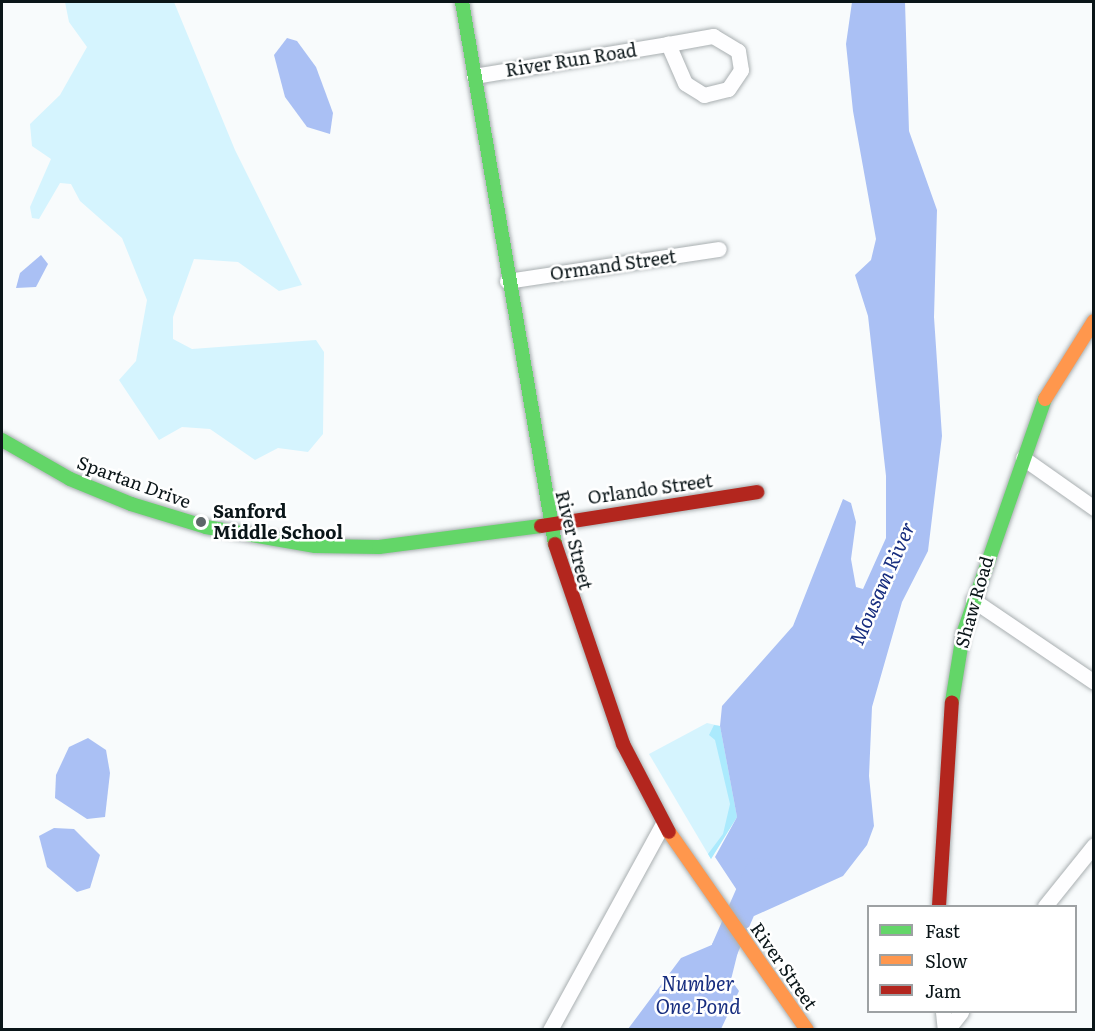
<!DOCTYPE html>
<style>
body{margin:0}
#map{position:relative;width:1095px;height:1031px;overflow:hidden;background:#f8fbfc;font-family:Literata,serif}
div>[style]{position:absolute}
.green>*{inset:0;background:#d5f4fe}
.forest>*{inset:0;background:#abeafd}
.water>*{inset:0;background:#aac0f4}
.river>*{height:27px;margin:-13.5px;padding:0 13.5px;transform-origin:13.5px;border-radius:13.5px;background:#aac0f4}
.roads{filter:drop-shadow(0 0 2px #a9afb1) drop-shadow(0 0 2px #a9afb1)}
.street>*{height:15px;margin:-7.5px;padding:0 7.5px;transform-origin:7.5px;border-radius:7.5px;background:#fefeff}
.fast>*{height:14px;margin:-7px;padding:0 7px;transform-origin:7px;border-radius:7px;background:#63d668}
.slow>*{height:14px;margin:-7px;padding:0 7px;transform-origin:7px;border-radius:7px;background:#ff974d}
.jam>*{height:14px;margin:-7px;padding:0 7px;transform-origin:7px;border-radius:7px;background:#b3261e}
.dots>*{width:16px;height:16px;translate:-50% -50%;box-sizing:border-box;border:3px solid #fff;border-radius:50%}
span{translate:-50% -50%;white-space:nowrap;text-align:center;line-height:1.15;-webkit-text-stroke:5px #fff;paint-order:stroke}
.street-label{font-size:18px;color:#0a1518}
.poi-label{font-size:18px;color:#0a1518;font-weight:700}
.left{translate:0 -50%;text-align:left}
.water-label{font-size:20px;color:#162d7f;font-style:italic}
.frame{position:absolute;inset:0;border:3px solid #0a1518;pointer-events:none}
.legend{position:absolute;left:867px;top:905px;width:210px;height:108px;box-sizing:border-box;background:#fff;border:2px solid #9da1a3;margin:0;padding:8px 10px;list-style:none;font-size:18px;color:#0a1518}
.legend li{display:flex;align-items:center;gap:12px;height:30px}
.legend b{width:30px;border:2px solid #9da1a3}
</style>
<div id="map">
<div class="green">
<i style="clip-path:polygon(65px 2px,174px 2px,235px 150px,302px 285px,279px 291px,238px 262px,194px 259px,173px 317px,173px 339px,192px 349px,316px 340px,324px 352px,323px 434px,308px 452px,278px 448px,255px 460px,210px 429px,182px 427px,159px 440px,119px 380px,136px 361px,147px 300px,122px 238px,80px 201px,71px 184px,60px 183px,39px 219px,32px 218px,30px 207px,51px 159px,32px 146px,30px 124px,60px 95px,87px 47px,69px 22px)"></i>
<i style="clip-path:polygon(707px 723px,720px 726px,737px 817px,711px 859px,649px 754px)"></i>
</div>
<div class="forest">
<i style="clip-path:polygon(714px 725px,720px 726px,737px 817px,711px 859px,708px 854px,723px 834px,730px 804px,715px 740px,709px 735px)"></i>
</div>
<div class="water">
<i style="clip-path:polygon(852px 2px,905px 2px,909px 131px,937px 210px,934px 317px,942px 436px,936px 485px,928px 551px,902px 602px,872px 707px,869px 776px,874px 826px,867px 845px,843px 876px,754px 916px,715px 857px,737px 817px,720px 726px,722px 706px,793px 626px,843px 499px,851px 503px,856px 522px,851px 559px,856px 587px,863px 589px,886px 538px,886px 476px,868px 316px,855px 275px,871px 260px,876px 239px,853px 111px,846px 44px)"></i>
<i style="clip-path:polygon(287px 38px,297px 41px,316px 67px,333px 113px,330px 134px,307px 127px,285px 97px,274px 55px)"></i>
<i style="clip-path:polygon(41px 255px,48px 264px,36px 287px,16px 288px,20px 273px)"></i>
<i style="clip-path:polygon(88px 738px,106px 750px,110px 773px,105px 817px,87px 819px,55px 798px,56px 775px,69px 747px)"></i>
<i style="clip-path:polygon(54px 828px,74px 829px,100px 855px,90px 888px,77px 892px,47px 867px,39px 836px)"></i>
<i style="clip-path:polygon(714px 944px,734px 963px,728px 976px,739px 991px,721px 1029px,628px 1029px,681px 958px)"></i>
</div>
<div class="river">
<i style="left:704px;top:1030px;width:83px;rotate:-76.1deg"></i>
<i style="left:724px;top:949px;width:85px;rotate:-66.4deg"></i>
</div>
<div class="roads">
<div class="street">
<i style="left:713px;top:36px;width:29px;rotate:31deg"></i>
<i style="left:738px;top:51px;width:19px;rotate:81deg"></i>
<i style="left:741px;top:70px;width:23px;rotate:124deg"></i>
<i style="left:728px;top:89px;width:25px;rotate:166deg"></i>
<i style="left:704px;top:95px;width:22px;rotate:-148deg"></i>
<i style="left:685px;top:83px;width:43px;rotate:-113.6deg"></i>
<i style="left:668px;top:44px;width:46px;rotate:-10.1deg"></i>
<i style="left:474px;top:76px;width:197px;rotate:-9.4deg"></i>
<i style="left:507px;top:281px;width:214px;rotate:-8.6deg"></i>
<i style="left:1023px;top:458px;width:87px;rotate:35.2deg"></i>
<i style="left:973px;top:600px;width:146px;rotate:34.1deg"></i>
<i style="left:1045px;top:906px;width:78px;rotate:-51.2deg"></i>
<i style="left:943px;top:1012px;width:18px;rotate:84deg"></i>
<i style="left:550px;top:1030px;width:235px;rotate:-61.3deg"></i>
<i style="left:947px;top:1030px;width:23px;rotate:-52deg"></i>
</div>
<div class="fast">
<i style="left:462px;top:2px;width:550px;rotate:80.26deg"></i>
<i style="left:2px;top:440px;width:78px;rotate:29.8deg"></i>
<i style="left:70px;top:479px;width:66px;rotate:22.3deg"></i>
<i style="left:131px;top:504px;width:78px;rotate:17deg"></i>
<i style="left:206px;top:527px;width:111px;rotate:9.9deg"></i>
<i style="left:315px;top:546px;width:64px;rotate:0.9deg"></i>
<i style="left:379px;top:547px;width:163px;rotate:-7.4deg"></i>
<i style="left:952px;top:702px;width:69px;rotate:-80.8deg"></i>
<i style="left:963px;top:634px;width:249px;rotate:-70.8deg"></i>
</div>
<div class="slow">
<i style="left:1045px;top:399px;width:92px;rotate:-57.9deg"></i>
<i style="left:669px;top:832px;width:241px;rotate:55.1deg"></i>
</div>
<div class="jam">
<i style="left:541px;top:526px;width:219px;rotate:-8.9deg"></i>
<i style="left:555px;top:544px;width:211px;rotate:71.2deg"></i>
<i style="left:623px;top:744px;width:99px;rotate:62.4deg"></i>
<i style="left:939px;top:906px;width:204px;rotate:-86.4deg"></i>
</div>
</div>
<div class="dots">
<i style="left:201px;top:522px;background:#5d6668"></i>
</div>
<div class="street-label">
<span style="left:571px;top:60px;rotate:-9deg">River Run Road</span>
<span style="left:613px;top:265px;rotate:-8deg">Ormand Street</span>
<span style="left:134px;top:482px;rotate:20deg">Spartan Drive</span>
<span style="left:650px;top:489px;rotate:-8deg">Orlando Street</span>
<span style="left:574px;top:540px;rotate:76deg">River Street</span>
<span style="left:974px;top:602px;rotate:-74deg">Shaw Road</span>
<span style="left:784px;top:966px;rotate:55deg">River Street</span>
</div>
<div class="poi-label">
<span class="left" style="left:213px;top:522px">Sanford<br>Middle School</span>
</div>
<div class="water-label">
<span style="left:881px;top:583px;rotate:-66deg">Mousam River</span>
<span style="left:698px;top:994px">Number<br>One Pond</span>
</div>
<div class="frame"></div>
<ul class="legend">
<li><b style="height:8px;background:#63d668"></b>Fast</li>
<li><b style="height:8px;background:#ff974d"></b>Slow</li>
<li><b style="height:8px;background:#b3261e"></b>Jam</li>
</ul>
</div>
